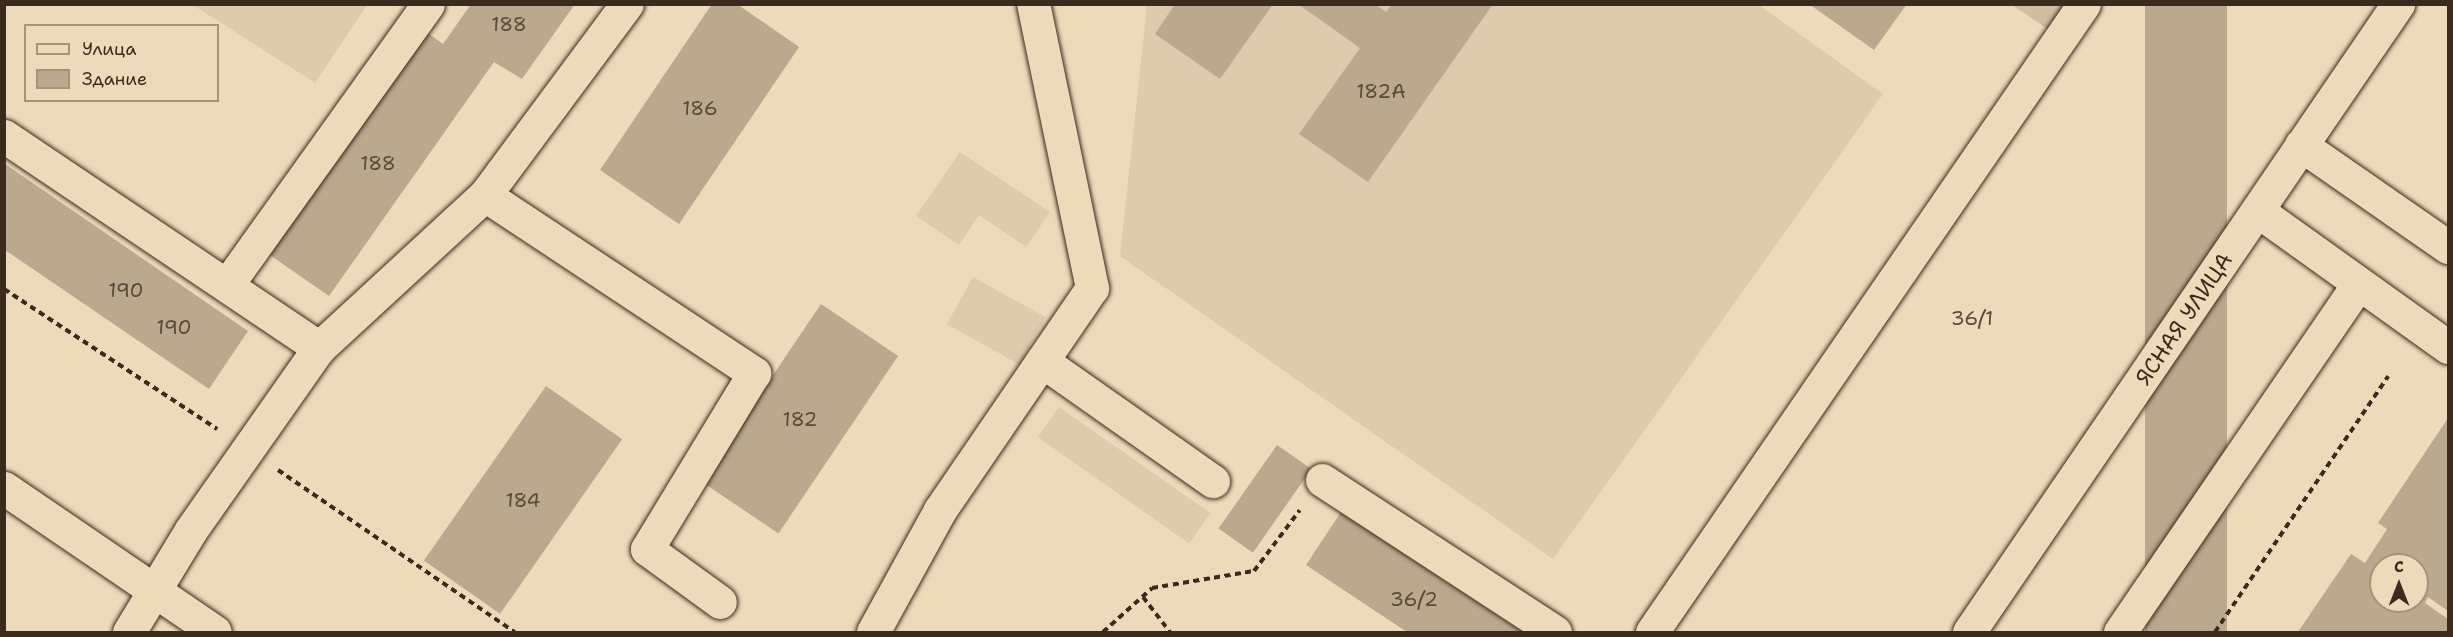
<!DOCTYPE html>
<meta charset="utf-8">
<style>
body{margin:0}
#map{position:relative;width:2453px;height:637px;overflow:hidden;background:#eddab8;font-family:"Shantell Sans",sans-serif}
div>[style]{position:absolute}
.built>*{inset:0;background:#decbab;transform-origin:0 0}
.green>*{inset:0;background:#d0be9f}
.building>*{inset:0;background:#bba98d;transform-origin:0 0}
.path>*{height:4px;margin-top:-2px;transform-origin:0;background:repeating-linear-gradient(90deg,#3b2a1e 0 6px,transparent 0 10.5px)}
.roads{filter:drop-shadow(0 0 2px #3b2a1e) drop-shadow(0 0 2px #3b2a1e)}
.minor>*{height:33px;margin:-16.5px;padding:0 16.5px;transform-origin:16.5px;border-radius:16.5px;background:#eddab8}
span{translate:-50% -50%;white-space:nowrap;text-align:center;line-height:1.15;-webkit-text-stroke:4.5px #eddab8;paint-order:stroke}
.number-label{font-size:20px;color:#5b4a3a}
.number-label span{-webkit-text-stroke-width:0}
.street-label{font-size:22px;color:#3b2a1e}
.frame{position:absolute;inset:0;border:6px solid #3b2a1e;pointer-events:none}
.legend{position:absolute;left:24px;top:24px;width:195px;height:78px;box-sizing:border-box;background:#eddab8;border:2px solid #a6947a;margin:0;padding:8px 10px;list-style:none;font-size:18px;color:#3b2a1e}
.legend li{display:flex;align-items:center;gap:12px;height:30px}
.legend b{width:30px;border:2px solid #a6947a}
.north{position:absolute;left:2369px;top:553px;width:60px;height:60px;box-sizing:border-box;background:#eddab8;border:2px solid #a6947a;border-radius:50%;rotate:0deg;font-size:16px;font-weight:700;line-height:24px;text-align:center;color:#3b2a1e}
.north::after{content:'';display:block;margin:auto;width:21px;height:27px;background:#3b2a1e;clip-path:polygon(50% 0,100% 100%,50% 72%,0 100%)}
</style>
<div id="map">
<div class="built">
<i style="clip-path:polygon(193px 5px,367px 5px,315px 83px)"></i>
<i style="clip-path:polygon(1147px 5px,1759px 5px,1883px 94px,1553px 559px,1120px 256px)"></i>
<i style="clip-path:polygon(960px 152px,1050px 212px,1026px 247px,979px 215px,959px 245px,916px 216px)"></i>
<i style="left:973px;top:277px;width:83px;height:54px;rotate:29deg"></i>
<i style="left:1059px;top:407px;width:185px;height:37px;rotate:35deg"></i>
</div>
<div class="green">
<i style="clip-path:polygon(2012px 5px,2075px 5px,2055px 34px)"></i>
</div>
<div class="building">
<i style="clip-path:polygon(471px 4px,575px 4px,522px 79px,494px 62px,329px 296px,267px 253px,428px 33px,443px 44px)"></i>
<i style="clip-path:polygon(712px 4px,737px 4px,799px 47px,679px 224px,600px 170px)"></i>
<i style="clip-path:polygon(1175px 4px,1273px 4px,1220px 79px,1155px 34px)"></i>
<i style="clip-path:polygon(1298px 4px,1375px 4px,1386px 12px,1392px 4px,1493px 4px,1368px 182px,1299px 134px,1360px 48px)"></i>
<i style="clip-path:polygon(1809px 4px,1907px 4px,1874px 50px)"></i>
<i style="left:2145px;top:5px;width:82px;height:759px"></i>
<i style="clip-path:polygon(5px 164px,248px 331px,209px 389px,5px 250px)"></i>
<i style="left:821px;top:304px;width:93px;height:214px;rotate:34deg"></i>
<i style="left:546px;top:386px;width:93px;height:213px;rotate:35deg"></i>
<i style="clip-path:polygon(evenodd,2448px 418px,2448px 611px,2428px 597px,2425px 603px,2448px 619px,2448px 632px,2298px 632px,2351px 554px,2365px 563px,2387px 529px,2378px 523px,2448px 418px,2381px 565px,2417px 565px,2417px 601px,2381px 601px,2381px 565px)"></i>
<i style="left:1277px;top:445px;width:42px;height:102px;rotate:35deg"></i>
<i style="clip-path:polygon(1341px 512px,1523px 632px,1407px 632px,1306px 565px)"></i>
</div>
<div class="path">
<i style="left:4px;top:289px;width:255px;rotate:33.3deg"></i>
<i style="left:278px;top:470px;width:287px;rotate:34.4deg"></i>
<i style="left:1143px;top:597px;width:44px;rotate:52.4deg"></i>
<i style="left:1103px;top:632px;width:66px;rotate:-41.9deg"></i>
<i style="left:1152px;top:588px;width:103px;rotate:-9.5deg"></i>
<i style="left:1254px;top:571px;width:76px;rotate:-53deg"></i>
<i style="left:2215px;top:632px;width:309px;rotate:-55.9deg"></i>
</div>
<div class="roads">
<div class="minor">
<i style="left:4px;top:136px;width:380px;rotate:33.9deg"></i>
<i style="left:2301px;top:145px;width:179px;rotate:34.8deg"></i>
<i style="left:485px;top:195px;width:323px;rotate:33.5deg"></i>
<i style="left:754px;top:373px;width:206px;rotate:121.3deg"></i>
<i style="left:647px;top:549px;width:90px;rotate:36deg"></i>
<i style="left:2258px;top:211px;width:234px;rotate:35.6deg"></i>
<i style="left:227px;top:285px;width:345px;rotate:-54.4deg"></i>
<i style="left:1042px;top:361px;width:209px;rotate:35.1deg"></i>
<i style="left:1322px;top:480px;width:278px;rotate:33.1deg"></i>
<i style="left:4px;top:488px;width:255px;rotate:34.3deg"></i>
<i style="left:129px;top:632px;width:119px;rotate:-58.7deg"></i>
<i style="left:191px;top:530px;width:223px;rotate:-54.9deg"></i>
<i style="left:319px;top:348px;width:226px;rotate:-42.7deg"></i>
<i style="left:485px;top:195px;width:238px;rotate:-53.4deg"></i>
<i style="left:873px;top:632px;width:139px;rotate:-61.2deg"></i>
<i style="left:940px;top:510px;width:269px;rotate:-55.6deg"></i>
<i style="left:1092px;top:288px;width:290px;rotate:-101.7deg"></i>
<i style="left:1652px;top:632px;width:762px;rotate:-55.48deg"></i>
<i style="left:1969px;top:632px;width:761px;rotate:-55.66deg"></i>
<i style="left:2120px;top:632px;width:421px;rotate:-55.6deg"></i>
</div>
</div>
<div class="number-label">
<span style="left:509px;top:24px">188</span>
<span style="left:1381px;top:91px">182А</span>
<span style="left:700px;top:108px">186</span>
<span style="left:378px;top:163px">188</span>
<span style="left:126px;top:290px">190</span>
<span style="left:1972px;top:318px">36/1</span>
<span style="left:174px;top:327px">190</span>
<span style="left:800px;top:419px">182</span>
<span style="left:523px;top:500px">184</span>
<span style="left:1414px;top:599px">36/2</span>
</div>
<div class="street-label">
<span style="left:2184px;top:319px;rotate:-56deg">ЯСНАЯ УЛИЦА</span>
</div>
<div class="frame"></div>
<ul class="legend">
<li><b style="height:8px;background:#eddab8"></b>Улица</li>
<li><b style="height:16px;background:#bba98d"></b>Здание</li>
</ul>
<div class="north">С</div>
</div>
